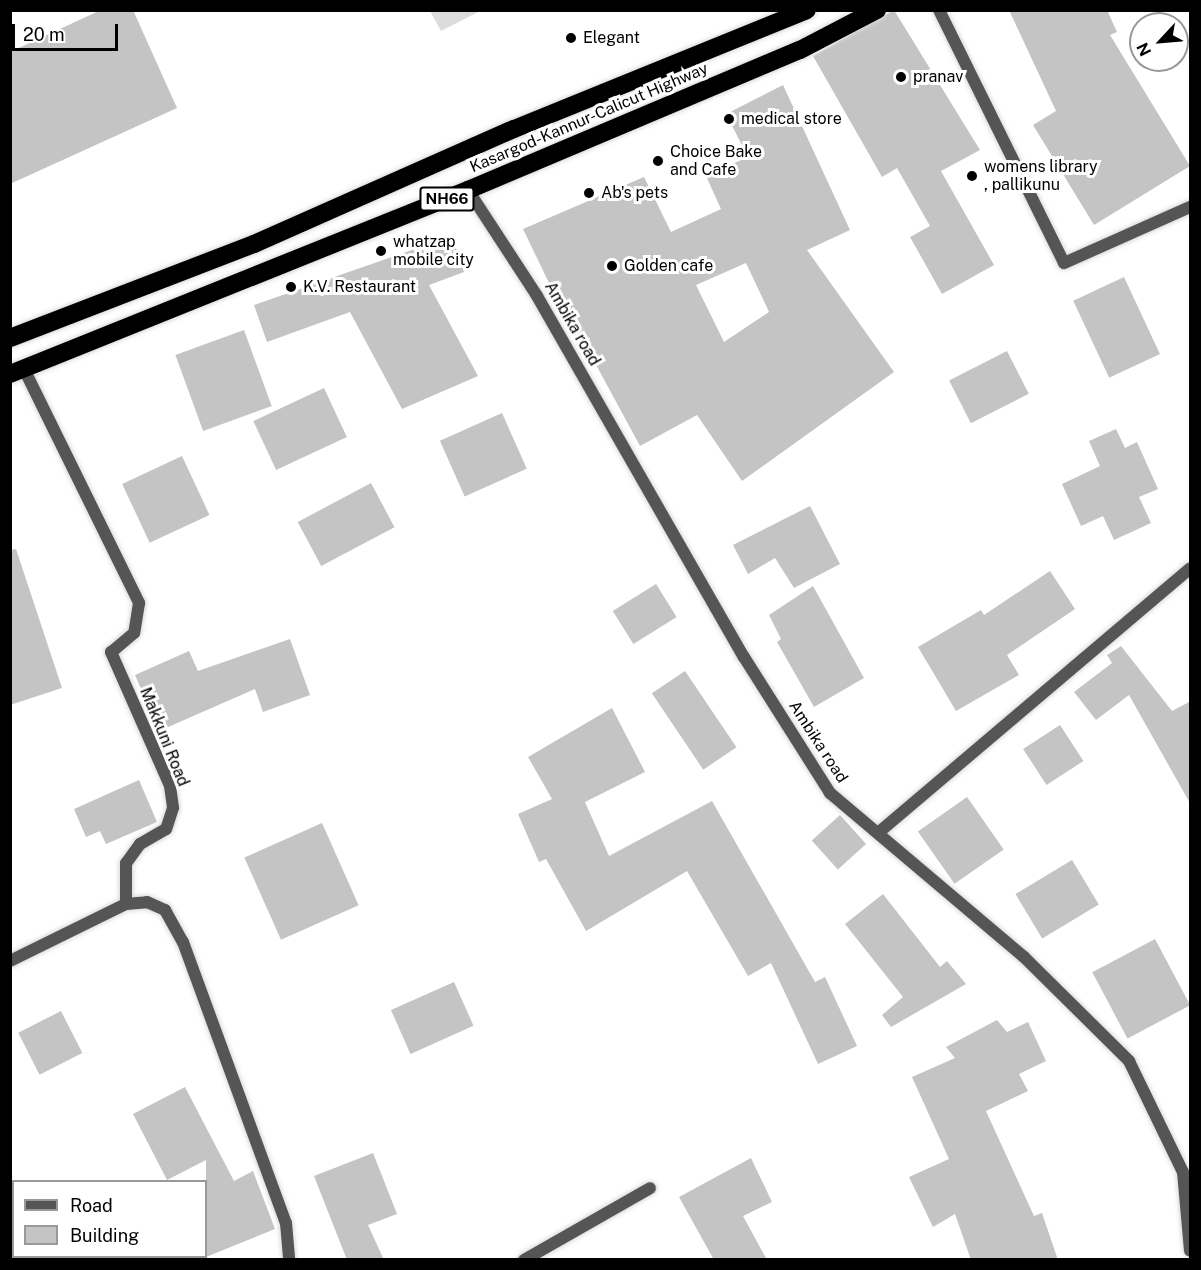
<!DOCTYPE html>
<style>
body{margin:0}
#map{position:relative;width:1201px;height:1270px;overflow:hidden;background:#fff;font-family:"Public Sans",sans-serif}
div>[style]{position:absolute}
.green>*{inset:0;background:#dcdcdc}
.building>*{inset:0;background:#c4c4c4;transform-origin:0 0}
.roads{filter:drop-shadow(0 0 2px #dbdbdb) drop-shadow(0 0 2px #dbdbdb)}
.street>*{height:12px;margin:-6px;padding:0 6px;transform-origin:6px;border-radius:6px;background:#555}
.highway>*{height:18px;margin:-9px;padding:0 9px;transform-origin:9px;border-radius:9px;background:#000}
.dots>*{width:16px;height:16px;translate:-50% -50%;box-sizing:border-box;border:3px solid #fff;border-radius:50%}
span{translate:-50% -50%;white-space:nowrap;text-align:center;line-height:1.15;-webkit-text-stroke:6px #fff;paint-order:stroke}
.shield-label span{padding:2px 4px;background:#fff;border:2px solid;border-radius:4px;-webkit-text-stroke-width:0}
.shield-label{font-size:15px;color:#000;font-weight:700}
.poi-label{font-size:16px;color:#000}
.left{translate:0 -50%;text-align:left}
.street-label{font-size:16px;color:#000}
.frame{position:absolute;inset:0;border:12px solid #000;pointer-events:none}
.legend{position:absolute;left:12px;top:1180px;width:195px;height:78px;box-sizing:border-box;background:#fff;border:2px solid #999;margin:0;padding:8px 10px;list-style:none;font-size:18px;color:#000}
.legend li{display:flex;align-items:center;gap:12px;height:30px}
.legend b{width:30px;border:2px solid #999}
.north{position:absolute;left:1129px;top:12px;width:60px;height:60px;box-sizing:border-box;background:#fff;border:2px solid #999;border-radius:50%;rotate:244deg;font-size:16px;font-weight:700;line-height:24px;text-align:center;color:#000}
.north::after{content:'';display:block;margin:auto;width:21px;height:27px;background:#000;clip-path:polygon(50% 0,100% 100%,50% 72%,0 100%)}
.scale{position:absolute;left:12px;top:24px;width:106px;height:27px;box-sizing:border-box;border:3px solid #000;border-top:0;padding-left:8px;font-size:18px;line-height:21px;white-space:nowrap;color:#000;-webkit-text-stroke:4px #fff;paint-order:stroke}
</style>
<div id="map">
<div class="green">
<i style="clip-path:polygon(430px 11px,480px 11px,441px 31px)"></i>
</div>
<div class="building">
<i style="clip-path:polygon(101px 10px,133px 10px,177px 108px,10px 184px,10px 52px)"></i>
<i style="clip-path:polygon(894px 10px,980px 150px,941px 171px,994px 265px,942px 294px,910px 237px,930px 226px,897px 168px,882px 177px,813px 56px)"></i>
<i style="clip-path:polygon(1009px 10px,1107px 10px,1117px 32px,1110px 35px,1190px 166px,1094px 225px,1033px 125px,1056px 111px)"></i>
<i style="clip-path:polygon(evenodd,783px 85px,850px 230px,807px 250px,894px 372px,742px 481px,697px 415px,640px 446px,581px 337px,576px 339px,523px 229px,644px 177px,671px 232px,721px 209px,706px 176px,748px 157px,726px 114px,783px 85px,746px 263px,769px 312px,724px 342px,696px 285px,746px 263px)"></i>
<i style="clip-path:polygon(452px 236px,464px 272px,429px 285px,478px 376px,402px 409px,350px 312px,267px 342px,254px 305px)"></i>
<i style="left:1124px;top:277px;width:85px;height:56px;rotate:65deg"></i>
<i style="left:244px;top:330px;width:81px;height:73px;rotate:70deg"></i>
<i style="left:1007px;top:351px;width:48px;height:65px;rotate:63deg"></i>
<i style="left:324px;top:388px;width:54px;height:78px;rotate:65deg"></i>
<i style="left:502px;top:413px;width:61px;height:68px;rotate:66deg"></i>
<i style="clip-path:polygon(1116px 429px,1125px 448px,1137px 442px,1158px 489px,1139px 497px,1151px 523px,1114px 540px,1103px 516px,1081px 526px,1062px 484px,1100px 466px,1089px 441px)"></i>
<i style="left:182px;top:456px;width:65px;height:66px;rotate:65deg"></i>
<i style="left:371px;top:483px;width:50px;height:83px;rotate:62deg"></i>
<i style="clip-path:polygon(810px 506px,840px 564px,794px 588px,775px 558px,748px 574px,733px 545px)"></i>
<i style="clip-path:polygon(16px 549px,62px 688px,10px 705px,10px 550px)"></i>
<i style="clip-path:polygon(1050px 571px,1075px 609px,1007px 655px,1019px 675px,956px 711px,918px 647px,981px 610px,984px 615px)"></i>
<i style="left:656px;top:584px;width:39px;height:51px;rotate:58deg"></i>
<i style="clip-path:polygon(813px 586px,864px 678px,814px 707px,777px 642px,781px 639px,769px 615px)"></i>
<i style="clip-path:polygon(290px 639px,310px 695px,263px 712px,255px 689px,159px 731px,135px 675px,189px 651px,198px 671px)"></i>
<i style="clip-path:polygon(1121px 646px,1172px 711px,1191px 701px,1191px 805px,1129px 695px,1096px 720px,1074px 692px,1112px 663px,1107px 655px)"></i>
<i style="left:685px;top:671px;width:92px;height:40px;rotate:56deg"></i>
<i style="clip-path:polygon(612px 708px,645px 772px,585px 802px,609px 856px,712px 801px,815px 982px,825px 977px,857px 1046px,818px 1064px,771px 963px,748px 976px,687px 871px,586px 931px,546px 859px,539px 862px,518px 814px,552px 799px,528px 757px)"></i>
<i style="left:1060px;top:725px;width:43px;height:44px;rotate:57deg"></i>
<i style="clip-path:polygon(139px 780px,157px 822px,106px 844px,100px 831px,86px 837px,74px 809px)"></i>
<i style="left:967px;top:797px;width:64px;height:60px;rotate:55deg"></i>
<i style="left:840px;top:815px;width:39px;height:38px;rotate:48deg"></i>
<i style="left:322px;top:823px;width:90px;height:85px;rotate:66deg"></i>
<i style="left:1072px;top:860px;width:52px;height:66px;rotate:59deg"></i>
<i style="clip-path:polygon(883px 894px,940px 967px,947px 961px,966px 984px,891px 1027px,882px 1015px,903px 997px,845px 924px)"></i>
<i style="left:1155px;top:939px;width:75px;height:71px;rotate:62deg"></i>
<i style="left:454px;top:982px;width:48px;height:69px;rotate:66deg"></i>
<i style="left:61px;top:1011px;width:47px;height:48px;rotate:63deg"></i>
<i style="clip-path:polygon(997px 1020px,1007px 1032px,1028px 1022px,1046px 1061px,1019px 1074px,1028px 1091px,986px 1111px,1034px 1216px,1042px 1213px,1058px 1260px,971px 1260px,955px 1214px,933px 1227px,909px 1177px,949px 1159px,912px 1077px,955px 1058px,946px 1047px)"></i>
<i style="clip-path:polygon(185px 1087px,234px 1181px,253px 1171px,275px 1229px,206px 1257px,206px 1160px,167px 1180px,133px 1114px)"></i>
<i style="clip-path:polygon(373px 1153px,397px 1214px,368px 1225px,384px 1260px,347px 1260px,314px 1176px)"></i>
<i style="clip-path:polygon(751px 1158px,772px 1202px,743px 1216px,767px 1260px,714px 1260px,679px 1197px)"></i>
</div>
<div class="roads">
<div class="street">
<i style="left:939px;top:10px;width:282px;rotate:63.7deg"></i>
<i style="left:1064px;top:263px;width:138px;rotate:-24deg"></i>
<i style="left:468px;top:190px;width:126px;rotate:56.9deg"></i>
<i style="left:537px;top:296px;width:416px;rotate:60.2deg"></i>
<i style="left:744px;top:657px;width:161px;rotate:57.7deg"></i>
<i style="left:830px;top:793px;width:254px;rotate:40.2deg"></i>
<i style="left:1024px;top:957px;width:148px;rotate:44.7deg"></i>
<i style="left:1129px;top:1061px;width:123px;rotate:64.1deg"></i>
<i style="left:1183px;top:1172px;width:79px;rotate:84.9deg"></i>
<i style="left:24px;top:369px;width:261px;rotate:63.8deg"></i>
<i style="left:139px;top:603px;width:30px;rotate:99deg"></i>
<i style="left:134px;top:633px;width:30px;rotate:140deg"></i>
<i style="left:111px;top:652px;width:146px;rotate:66.2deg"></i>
<i style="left:170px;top:786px;width:22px;rotate:82deg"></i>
<i style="left:173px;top:808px;width:22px;rotate:108deg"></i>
<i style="left:166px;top:829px;width:30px;rotate:150deg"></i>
<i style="left:140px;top:844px;width:24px;rotate:126deg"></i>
<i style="left:126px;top:863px;width:41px;rotate:90deg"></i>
<i style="left:126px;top:904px;width:21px;rotate:-5deg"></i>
<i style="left:147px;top:902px;width:20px;rotate:24deg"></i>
<i style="left:165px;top:910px;width:37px;rotate:61deg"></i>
<i style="left:183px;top:942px;width:299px;rotate:69.9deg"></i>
<i style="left:286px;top:1223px;width:37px;rotate:85deg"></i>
<i style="left:878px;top:833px;width:409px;rotate:-40.3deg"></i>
<i style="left:10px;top:961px;width:129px;rotate:-26.2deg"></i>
<i style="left:524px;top:1260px;width:145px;rotate:-29.7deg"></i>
</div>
<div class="highway">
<i style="left:10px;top:338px;width:261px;rotate:-21.1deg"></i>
<i style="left:254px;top:244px;width:284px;rotate:-23.9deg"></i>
<i style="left:514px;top:129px;width:316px;rotate:-22.1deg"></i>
<i style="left:10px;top:374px;width:494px;rotate:-21.9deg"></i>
<i style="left:468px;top:190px;width:360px;rotate:-22.9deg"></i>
<i style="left:800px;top:50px;width:87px;rotate:-27.5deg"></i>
</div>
</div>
<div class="dots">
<i style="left:571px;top:38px;background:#000"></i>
<i style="left:901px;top:77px;background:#000"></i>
<i style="left:729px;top:119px;background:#000"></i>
<i style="left:658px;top:161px;background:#000"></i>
<i style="left:972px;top:176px;background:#000"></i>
<i style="left:589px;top:193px;background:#000"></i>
<i style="left:381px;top:251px;background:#000"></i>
<i style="left:612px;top:266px;background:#000"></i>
<i style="left:291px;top:287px;background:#000"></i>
</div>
<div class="shield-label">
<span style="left:447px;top:199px">NH66</span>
</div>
<div class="poi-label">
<span class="left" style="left:583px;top:38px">Elegant</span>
<span class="left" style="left:913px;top:77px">pranav</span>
<span class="left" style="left:741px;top:119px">medical store</span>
<span class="left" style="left:670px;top:161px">Choice Bake<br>and Cafe</span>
<span class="left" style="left:984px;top:176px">womens library<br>, pallikunu</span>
<span class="left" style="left:601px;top:193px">Ab's pets</span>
<span class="left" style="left:393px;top:251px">whatzap<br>mobile city</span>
<span class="left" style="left:624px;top:266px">Golden cafe</span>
<span class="left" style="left:303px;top:287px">K.V. Restaurant</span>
</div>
<div class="street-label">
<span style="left:589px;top:118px;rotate:-23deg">Kasargod-Kannur-Calicut Highway</span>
<span style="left:572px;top:324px;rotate:60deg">Ambika road</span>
<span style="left:164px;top:737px;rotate:68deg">Makkuni Road</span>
<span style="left:818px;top:742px;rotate:57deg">Ambika road</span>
</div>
<div class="frame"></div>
<ul class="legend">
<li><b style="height:8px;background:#555"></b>Road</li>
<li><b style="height:16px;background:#c4c4c4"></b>Building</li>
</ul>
<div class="north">N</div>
<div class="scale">20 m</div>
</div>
